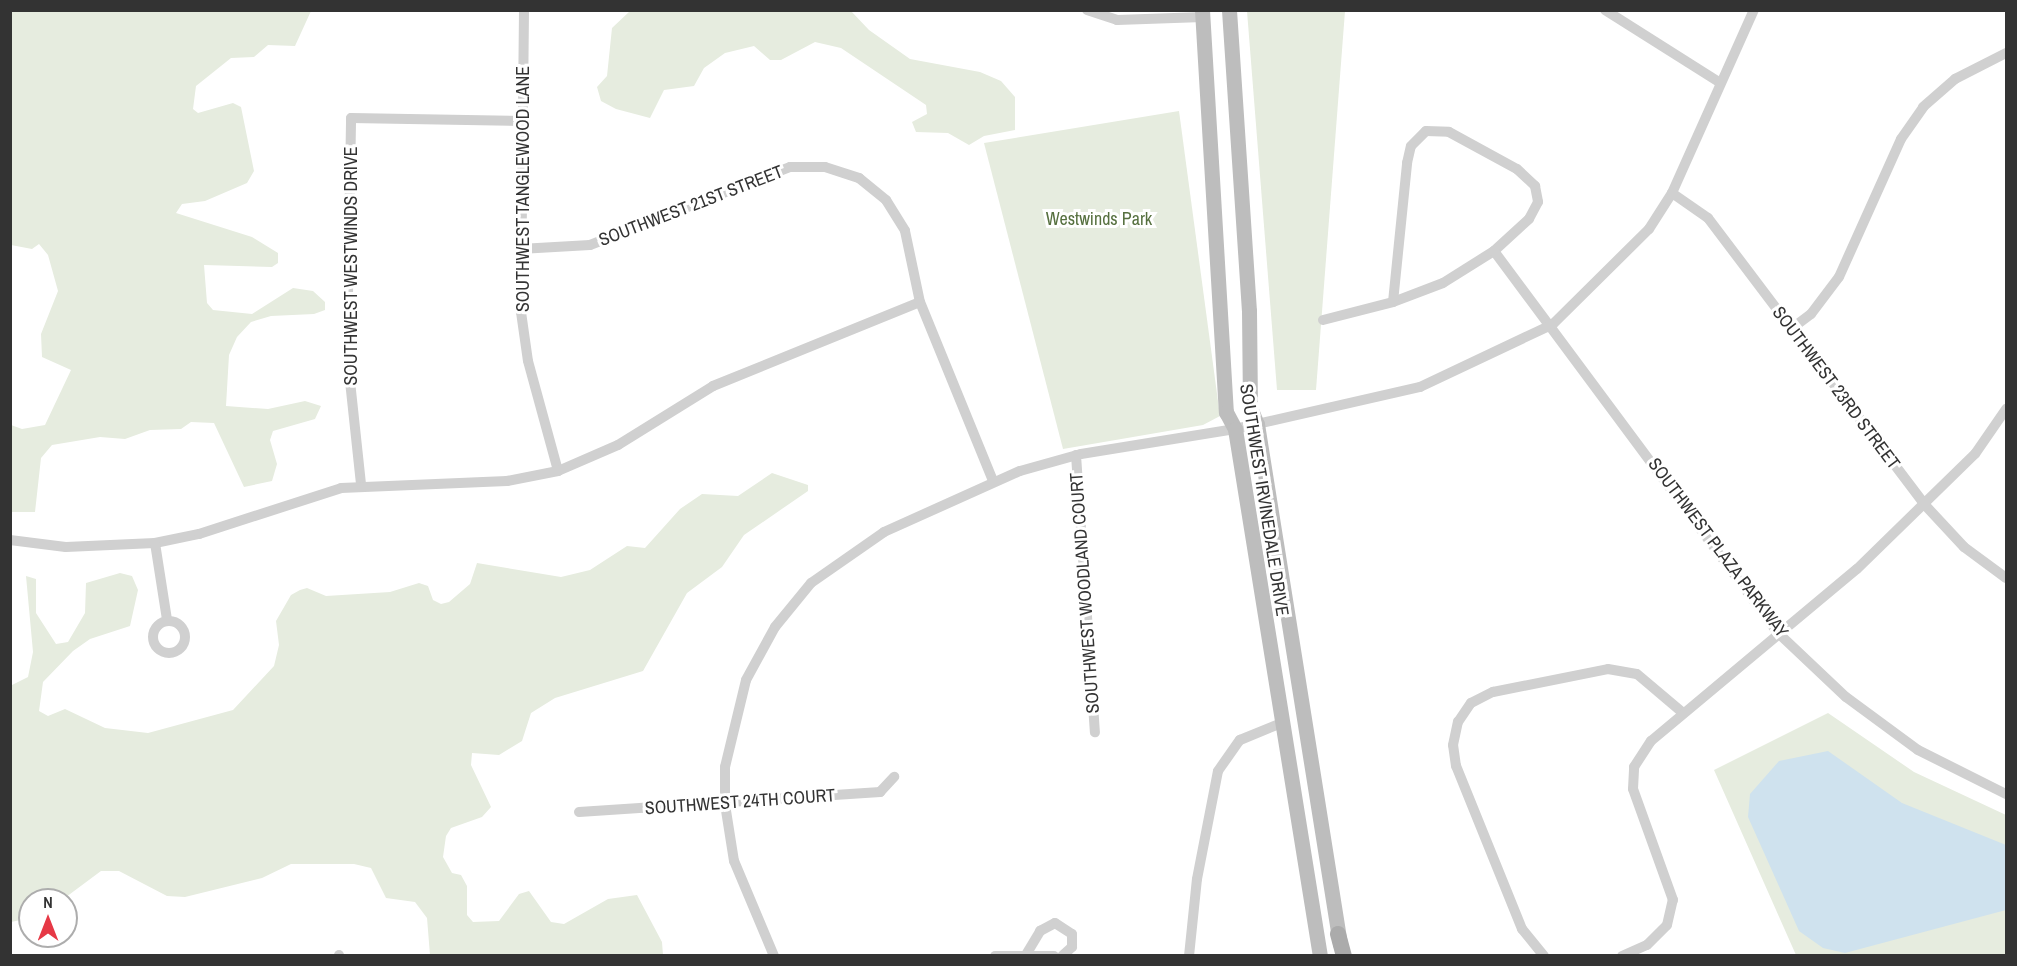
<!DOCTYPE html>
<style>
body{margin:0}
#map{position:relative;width:2017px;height:966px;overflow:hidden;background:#fff;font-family:"Archivo Narrow",sans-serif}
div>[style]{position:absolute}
.green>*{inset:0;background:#e6ecdf}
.water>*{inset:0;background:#cfe2ee}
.street>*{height:10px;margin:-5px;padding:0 5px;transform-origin:5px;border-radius:5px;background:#d0d0d0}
.street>.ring{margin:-5px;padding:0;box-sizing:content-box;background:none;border:10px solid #d0d0d0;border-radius:50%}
.secondary>*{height:15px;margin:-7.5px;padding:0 7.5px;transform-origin:7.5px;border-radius:7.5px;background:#bdbdbd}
.primary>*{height:16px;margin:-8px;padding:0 8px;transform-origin:8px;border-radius:8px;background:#ababab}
span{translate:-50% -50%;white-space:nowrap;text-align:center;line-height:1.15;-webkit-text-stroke:6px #fff;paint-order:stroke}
.street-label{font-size:18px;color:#333}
.park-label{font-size:18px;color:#56703f}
.frame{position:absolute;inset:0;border:12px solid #333;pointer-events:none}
.north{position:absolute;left:18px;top:888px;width:60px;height:60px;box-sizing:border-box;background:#fff;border:2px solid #adadad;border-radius:50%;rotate:0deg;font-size:16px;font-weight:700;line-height:24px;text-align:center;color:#333}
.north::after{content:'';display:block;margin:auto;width:21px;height:27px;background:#e63946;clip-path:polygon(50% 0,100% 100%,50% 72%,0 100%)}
</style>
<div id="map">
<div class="green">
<i style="clip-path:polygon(10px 11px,311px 11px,295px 46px,268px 45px,254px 57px,231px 58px,196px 86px,193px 109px,198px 113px,233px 103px,241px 107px,254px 171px,247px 183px,205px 201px,182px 204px,176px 213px,252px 237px,278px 253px,278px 263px,272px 267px,204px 265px,207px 303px,213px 310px,252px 314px,293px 288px,313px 291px,325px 302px,325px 310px,314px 314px,271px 316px,251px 322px,237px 337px,229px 355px,226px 406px,268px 409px,305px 401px,321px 406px,315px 419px,273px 431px,270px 440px,277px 464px,272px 481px,244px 487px,214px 423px,191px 422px,181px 429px,150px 430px,125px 439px,100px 437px,52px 445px,41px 458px,35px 512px,11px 512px,11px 425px,22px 429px,45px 425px,71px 370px,42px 357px,41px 334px,58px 291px,48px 255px,39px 244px,32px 249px,11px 245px)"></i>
<i style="clip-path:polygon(630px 11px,851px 11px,869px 30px,910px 59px,980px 72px,1001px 81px,1015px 97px,1015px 130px,984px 136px,969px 145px,948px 133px,916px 132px,912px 122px,927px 114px,926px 105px,841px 48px,815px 42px,781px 60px,770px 60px,754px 46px,725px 53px,704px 68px,694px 86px,664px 90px,650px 118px,616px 109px,601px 101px,597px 87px,607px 76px,612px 28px)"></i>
<i style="clip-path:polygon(1247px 11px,1345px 11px,1316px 390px,1277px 390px)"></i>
<i style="clip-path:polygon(1179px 111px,1220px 416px,1203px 425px,1063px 449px,984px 143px)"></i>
<i style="clip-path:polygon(772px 473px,808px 485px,808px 491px,744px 535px,722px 567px,687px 593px,643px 671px,555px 698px,531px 713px,522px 741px,499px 755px,472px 753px,471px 765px,491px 807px,482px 817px,451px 828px,446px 836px,443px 857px,452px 873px,461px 875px,467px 886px,467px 915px,473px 922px,499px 921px,519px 894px,529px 891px,551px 922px,564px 924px,608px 899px,637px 895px,662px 942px,663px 955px,430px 955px,427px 918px,415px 902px,386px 898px,371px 868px,354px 864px,291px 864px,262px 878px,185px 897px,167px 896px,119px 871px,101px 871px,62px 900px,30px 900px,30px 918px,11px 922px,10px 686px,28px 677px,33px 652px,26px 576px,36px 579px,36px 613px,56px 644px,68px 642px,85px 613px,86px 583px,120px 573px,132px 576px,138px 590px,130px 626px,90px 639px,73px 651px,43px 682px,39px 711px,48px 716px,65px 709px,105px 728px,148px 733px,233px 710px,274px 666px,279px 645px,276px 621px,291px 595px,300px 590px,307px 588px,326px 596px,390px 592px,419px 583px,428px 586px,433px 600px,441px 604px,449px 602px,470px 584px,477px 563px,561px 577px,590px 570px,627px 546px,645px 548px,680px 509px,702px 494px,738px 496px)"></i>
<i style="clip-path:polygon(1828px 713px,1914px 772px,2006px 815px,2006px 955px,1796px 955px,1714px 770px)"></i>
</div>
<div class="water">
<i style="clip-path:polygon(1828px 751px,1902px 803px,2006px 845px,2006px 910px,1845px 953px,1823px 948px,1799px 931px,1748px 817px,1750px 794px,1779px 761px)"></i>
</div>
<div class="street">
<i style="left:524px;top:10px;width:302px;rotate:90.6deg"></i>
<i style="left:521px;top:312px;width:49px;rotate:81.9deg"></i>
<i style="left:528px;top:361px;width:114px;rotate:74.7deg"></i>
<i style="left:1087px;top:10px;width:32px;rotate:18deg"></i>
<i style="left:1117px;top:20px;width:86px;rotate:-2deg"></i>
<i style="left:1605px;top:10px;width:135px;rotate:32.3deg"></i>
<i style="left:1672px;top:193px;width:44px;rotate:34.8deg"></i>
<i style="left:1708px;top:218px;width:360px;rotate:52.9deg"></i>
<i style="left:1925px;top:505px;width:57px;rotate:47.1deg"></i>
<i style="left:1964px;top:547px;width:52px;rotate:36.4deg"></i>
<i style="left:520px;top:249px;width:70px;rotate:-3.3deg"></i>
<i style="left:590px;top:245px;width:215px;rotate:-21.3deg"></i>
<i style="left:790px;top:167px;width:35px"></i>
<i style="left:825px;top:167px;width:36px;rotate:18deg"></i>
<i style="left:859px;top:178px;width:35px;rotate:39deg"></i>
<i style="left:886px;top:200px;width:36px;rotate:58deg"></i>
<i style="left:905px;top:231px;width:73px;rotate:78.1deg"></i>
<i style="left:920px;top:302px;width:193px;rotate:67.8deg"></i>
<i style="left:1494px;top:251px;width:60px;rotate:147.9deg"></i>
<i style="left:1443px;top:283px;width:53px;rotate:159.2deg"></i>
<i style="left:1393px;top:302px;width:140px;rotate:-84.2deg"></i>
<i style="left:1407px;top:163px;width:17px;rotate:-77deg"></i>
<i style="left:1411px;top:146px;width:21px;rotate:-45deg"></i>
<i style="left:1426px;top:131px;width:23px;rotate:2deg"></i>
<i style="left:1449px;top:132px;width:77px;rotate:28.6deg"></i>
<i style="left:1517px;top:169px;width:25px;rotate:43deg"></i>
<i style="left:1535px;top:186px;width:16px;rotate:79deg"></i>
<i style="left:1538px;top:202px;width:19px;rotate:118deg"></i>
<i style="left:1529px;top:219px;width:47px;rotate:137.6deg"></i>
<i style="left:1494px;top:251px;width:476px;rotate:53.4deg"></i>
<i style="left:1778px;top:633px;width:93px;rotate:43.3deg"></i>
<i style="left:1846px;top:697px;width:89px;rotate:36.4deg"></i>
<i style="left:1918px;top:750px;width:98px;rotate:26.6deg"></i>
<i style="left:1323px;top:320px;width:72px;rotate:-14.4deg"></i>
<i style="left:1791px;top:329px;width:25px;rotate:-37deg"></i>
<i style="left:1811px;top:314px;width:46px;rotate:-52.9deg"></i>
<i style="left:1839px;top:277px;width:151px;rotate:-65.8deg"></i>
<i style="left:1901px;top:139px;width:39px;rotate:-55deg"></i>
<i style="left:1923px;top:107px;width:43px;rotate:-41.2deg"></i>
<i style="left:1955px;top:79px;width:57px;rotate:-27deg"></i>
<i style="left:1076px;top:455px;width:278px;rotate:86.1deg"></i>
<i style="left:361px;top:484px;width:133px;rotate:-96.1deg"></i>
<i style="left:347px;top:352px;width:234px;rotate:-89deg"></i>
<i style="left:351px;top:118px;width:171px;rotate:1deg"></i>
<i style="left:10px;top:540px;width:56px;rotate:7.1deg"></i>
<i style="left:66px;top:547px;width:89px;rotate:-2.6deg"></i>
<i style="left:155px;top:543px;width:45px;rotate:-11.6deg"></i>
<i style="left:199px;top:534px;width:149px;rotate:-17.9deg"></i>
<i style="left:341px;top:488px;width:166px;rotate:-2.4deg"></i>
<i style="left:507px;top:481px;width:52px;rotate:-11.1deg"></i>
<i style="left:558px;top:471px;width:65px;rotate:-23.4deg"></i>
<i style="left:618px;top:445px;width:112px;rotate:-31.8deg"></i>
<i style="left:713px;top:386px;width:223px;rotate:-22.1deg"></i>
<i style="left:155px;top:543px;width:78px;rotate:81.1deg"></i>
<i class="ring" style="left:153px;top:621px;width:22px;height:22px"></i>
<i style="left:579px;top:812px;width:302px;rotate:-3.8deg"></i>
<i style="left:880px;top:792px;width:21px;rotate:-47deg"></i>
<i style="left:1027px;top:953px;width:26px;rotate:-59deg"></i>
<i style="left:1040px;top:931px;width:17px;rotate:-28deg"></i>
<i style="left:1055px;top:923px;width:20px;rotate:33deg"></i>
<i style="left:1072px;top:934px;width:13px;rotate:90deg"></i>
<i style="left:1072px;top:947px;width:13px;rotate:138deg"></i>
<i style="left:339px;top:956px;width:1px;rotate:-90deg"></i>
<i style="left:774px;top:956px;width:103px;rotate:-112.8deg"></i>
<i style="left:734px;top:861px;width:58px;rotate:-99deg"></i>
<i style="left:725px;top:804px;width:37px;rotate:-90deg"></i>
<i style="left:725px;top:767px;width:89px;rotate:-76.4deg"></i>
<i style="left:746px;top:680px;width:60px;rotate:-61.3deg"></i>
<i style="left:775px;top:627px;width:57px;rotate:-50.7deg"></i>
<i style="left:811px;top:583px;width:89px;rotate:-34.9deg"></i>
<i style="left:884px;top:532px;width:149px;rotate:-24.2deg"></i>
<i style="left:1020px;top:471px;width:63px;rotate:-15.6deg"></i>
<i style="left:1081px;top:454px;width:156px;rotate:-9.2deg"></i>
<i style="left:1235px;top:429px;width:190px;rotate:-12.8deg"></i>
<i style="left:1420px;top:387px;width:147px;rotate:-25.3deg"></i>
<i style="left:1553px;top:324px;width:135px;rotate:-44.7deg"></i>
<i style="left:1649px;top:229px;width:43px;rotate:-57.4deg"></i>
<i style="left:1672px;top:193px;width:201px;rotate:-65.9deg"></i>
<i style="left:995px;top:956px;width:59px"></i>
<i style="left:1189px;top:956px;width:77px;rotate:-84.1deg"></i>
<i style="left:1197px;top:879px;width:110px;rotate:-79deg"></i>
<i style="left:1218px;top:771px;width:38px;rotate:-55deg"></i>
<i style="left:1240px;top:740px;width:42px;rotate:-22.3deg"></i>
<i style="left:1544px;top:956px;width:35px;rotate:-129deg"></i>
<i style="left:1522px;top:929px;width:176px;rotate:-112deg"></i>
<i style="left:1456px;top:766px;width:21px;rotate:-98deg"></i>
<i style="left:1453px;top:745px;width:24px;rotate:-78deg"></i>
<i style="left:1458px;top:722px;width:23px;rotate:-56deg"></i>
<i style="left:1471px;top:703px;width:25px;rotate:-27deg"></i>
<i style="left:1493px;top:692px;width:117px;rotate:-11.3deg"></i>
<i style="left:1608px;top:669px;width:29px;rotate:10deg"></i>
<i style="left:1637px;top:674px;width:59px;rotate:40.2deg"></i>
<i style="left:1622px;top:956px;width:27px;rotate:-24deg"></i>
<i style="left:1647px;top:945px;width:28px;rotate:-45deg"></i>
<i style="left:1667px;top:925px;width:26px;rotate:-77deg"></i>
<i style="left:1673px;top:900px;width:118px;rotate:-109.8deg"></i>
<i style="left:1633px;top:789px;width:22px;rotate:-87deg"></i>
<i style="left:1634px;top:767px;width:31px;rotate:-57deg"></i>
<i style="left:1651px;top:741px;width:268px;rotate:-39.9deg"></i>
<i style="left:1857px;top:569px;width:165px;rotate:-44.3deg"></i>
<i style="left:1975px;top:454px;width:55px;rotate:-55.4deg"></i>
</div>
<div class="secondary">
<i style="left:1202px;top:10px;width:403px;rotate:86.6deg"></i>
<i style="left:1226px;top:412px;width:19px;rotate:62deg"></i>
<i style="left:1235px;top:429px;width:534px;rotate:80.84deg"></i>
<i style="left:1229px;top:10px;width:302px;rotate:86.2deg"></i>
<i style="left:1249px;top:311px;width:96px;rotate:89.4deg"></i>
<i style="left:1250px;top:407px;width:18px;rotate:68deg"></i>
<i style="left:1257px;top:424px;width:527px;rotate:80.93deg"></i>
</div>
<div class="primary">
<i style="left:1338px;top:934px;width:23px;rotate:75deg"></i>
</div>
<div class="street-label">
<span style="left:523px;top:189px;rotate:-90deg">SOUTHWEST TANGLEWOOD LANE</span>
<span style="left:691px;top:206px;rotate:-21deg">SOUTHWEST 21ST STREET</span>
<span style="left:351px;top:266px;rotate:-90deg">SOUTHWEST WESTWINDS DRIVE</span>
<span style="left:1836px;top:388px;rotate:53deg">SOUTHWEST 23RD STREET</span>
<span style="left:1264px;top:500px;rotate:81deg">SOUTHWEST IRVINEDALE DRIVE</span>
<span style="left:1718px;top:548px;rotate:53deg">SOUTHWEST PLAZA PARKWAY</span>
<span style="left:1085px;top:593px;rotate:-94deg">SOUTHWEST WOODLAND COURT</span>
<span style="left:740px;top:802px;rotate:-4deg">SOUTHWEST 24TH COURT</span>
</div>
<div class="park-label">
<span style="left:1099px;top:219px">Westwinds Park</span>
</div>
<div class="frame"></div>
<div class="north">N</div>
</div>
